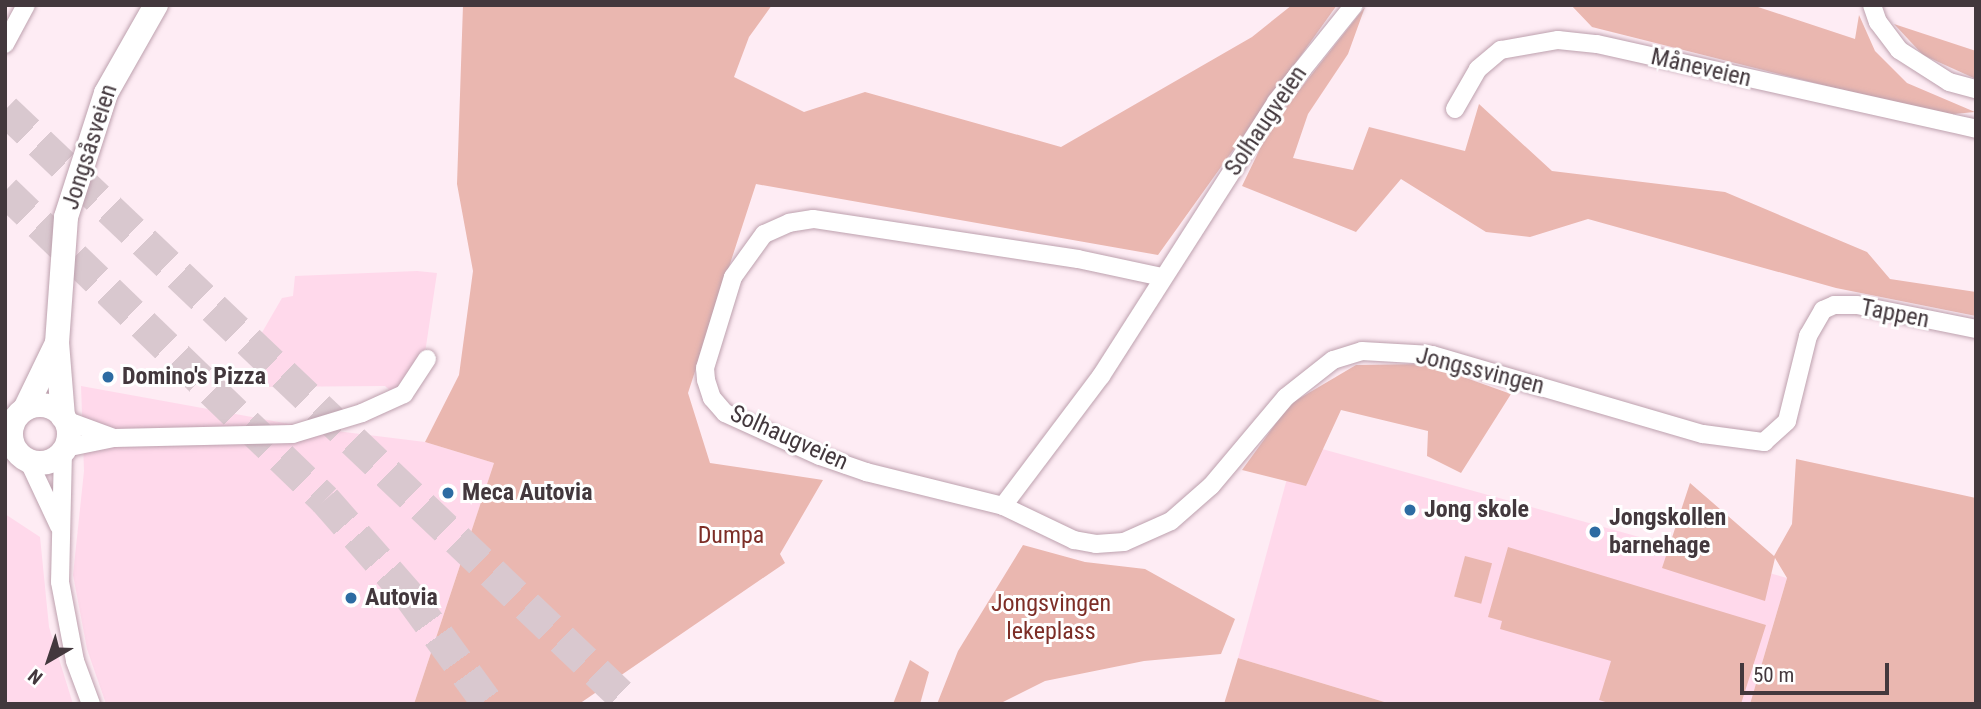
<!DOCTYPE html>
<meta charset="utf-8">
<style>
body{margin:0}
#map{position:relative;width:1981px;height:709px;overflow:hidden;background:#feecf4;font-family:"Roboto Condensed",sans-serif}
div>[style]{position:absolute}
.built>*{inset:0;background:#ffd9eb}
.green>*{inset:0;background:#eab7b0;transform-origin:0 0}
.highway-tunnel>*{height:32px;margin-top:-16px;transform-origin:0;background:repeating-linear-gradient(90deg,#d9c8cf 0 32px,transparent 0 48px)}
.roads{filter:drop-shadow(0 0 2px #bda1ae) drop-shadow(0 0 2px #bda1ae)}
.street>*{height:18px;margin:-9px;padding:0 9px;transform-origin:9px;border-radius:9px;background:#fff}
.secondary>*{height:24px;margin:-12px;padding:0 12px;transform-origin:12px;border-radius:12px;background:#fff}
.secondary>.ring{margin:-12px;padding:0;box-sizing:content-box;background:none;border:24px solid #fff;border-radius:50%}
.dots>*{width:19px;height:19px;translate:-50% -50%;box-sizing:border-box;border:4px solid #fff;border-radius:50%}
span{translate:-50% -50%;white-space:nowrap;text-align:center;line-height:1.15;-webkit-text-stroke:6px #fff;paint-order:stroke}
.street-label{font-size:24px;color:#43383d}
.poi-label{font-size:24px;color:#43383d;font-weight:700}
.left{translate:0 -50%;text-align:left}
.park-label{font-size:24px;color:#7d2e27}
.frame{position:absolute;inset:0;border:7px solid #43383d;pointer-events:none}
.north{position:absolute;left:14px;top:625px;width:70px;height:70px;-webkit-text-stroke:5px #fff;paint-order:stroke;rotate:219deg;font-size:19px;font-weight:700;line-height:28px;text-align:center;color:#43383d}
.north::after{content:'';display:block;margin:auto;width:24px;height:32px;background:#43383d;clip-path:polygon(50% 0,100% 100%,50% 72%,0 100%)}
.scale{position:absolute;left:1740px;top:663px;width:149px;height:32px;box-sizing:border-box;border:4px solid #43383d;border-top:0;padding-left:9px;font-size:21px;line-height:24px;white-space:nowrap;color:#43383d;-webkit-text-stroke:5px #fff;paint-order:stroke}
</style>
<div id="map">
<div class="built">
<i style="clip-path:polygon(417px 271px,437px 273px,422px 373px,393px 393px,385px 386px,257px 387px,253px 348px,282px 298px,293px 296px,295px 276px)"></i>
<i style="clip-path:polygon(81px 386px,312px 428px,425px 442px,494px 463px,414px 704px,106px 704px,87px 649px,73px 575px,84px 471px)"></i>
<i style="clip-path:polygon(1297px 442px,1787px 578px,1750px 704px,1391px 704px,1238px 658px)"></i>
<i style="clip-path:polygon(5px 514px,40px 537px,49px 627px,73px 704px,5px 704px)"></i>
</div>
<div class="green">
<i style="clip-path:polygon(463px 5px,772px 5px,749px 37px,734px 77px,804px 112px,865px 92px,1061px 147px,1252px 37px,1292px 5px,1337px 5px,1158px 255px,756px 184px,688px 393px,710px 463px,823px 480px,780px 554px,785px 563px,579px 704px,414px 704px,494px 463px,425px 442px,459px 375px,473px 271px,457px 184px)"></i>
<i style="clip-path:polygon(1571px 5px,1752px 5px,1855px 39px,1859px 15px,1875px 51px,1907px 83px,1975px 112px,1943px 115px,1592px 27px)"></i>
<i style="clip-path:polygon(1365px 7px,1348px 54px,1308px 114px,1293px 158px,1353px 170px,1369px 127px,1465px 151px,1479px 104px,1552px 171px,1725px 192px,1867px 252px,1890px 279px,1976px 292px,1976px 316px,1836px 288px,1588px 219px,1530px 237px,1486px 232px,1401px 179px,1356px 232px,1242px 186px,1271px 126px)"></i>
<i style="clip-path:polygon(1894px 24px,1976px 51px,1976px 79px,1923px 55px)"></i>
<i style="clip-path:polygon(1427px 364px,1511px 394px,1461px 473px,1427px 456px,1428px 431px,1341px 410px,1306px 486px,1242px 470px,1290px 404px,1356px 365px)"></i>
<i style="clip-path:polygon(1796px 459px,1976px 498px,1976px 704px,1750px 704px,1787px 578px,1775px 558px,1765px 601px,1662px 568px,1690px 483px,1774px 556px,1792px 524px)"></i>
<i style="clip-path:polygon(1023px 545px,1085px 562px,1145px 569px,1235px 619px,1221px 654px,1144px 661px,1045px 681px,999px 704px,937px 704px,958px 651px)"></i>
<i style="clip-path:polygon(1508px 547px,1766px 625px,1741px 704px,1612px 704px,1599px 700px,1611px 661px,1500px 629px,1502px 621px,1488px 617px)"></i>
<i style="left:1465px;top:556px;width:28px;height:42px;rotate:15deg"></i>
<i style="clip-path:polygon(1238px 658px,1391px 704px,1224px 704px)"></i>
<i style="clip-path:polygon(910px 660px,929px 672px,920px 704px,893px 704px)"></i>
</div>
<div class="highway-tunnel">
<i style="left:5px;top:110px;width:862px;rotate:43.54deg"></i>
<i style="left:5px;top:191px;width:445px;rotate:44deg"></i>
<i style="left:325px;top:500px;width:129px;rotate:48.8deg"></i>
<i style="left:410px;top:597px;width:132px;rotate:53.9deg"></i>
</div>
<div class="roads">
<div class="street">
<i style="left:1872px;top:5px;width:18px;rotate:71deg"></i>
<i style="left:1878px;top:22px;width:35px;rotate:53deg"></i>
<i style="left:1899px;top:50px;width:59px;rotate:32.6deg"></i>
<i style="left:1949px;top:82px;width:28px;rotate:15deg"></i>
<i style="left:5px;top:44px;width:44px;rotate:-61.7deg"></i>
<i style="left:1455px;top:109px;width:46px;rotate:-60.1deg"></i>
<i style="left:1478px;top:69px;width:30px;rotate:-40deg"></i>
<i style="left:1501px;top:50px;width:58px;rotate:-10deg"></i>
<i style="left:1558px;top:40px;width:39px;rotate:6deg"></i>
<i style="left:1597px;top:44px;width:388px;rotate:12.6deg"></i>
<i style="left:1162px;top:277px;width:86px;rotate:-167.9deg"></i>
<i style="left:1078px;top:259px;width:268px;rotate:-171.4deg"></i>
<i style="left:813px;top:219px;width:24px;rotate:171deg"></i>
<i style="left:789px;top:223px;width:27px;rotate:156deg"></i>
<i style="left:764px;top:234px;width:53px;rotate:125.8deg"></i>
<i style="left:733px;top:277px;width:95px;rotate:107.1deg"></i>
<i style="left:705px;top:368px;width:12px;rotate:85deg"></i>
<i style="left:706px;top:380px;width:19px;rotate:72deg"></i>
<i style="left:712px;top:398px;width:20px;rotate:49deg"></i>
<i style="left:725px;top:413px;width:104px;rotate:24.4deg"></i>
<i style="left:820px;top:456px;width:49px;rotate:19.2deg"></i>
<i style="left:866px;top:472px;width:141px;rotate:13.9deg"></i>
<i style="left:1003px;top:506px;width:79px;rotate:25.6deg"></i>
<i style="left:1074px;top:540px;width:22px;rotate:10deg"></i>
<i style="left:1096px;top:544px;width:28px;rotate:-4deg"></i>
<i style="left:1124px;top:542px;width:51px;rotate:-24.1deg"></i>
<i style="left:1171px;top:521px;width:53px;rotate:-41.2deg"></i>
<i style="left:1211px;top:486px;width:116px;rotate:-49.9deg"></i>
<i style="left:1286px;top:397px;width:60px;rotate:-38.2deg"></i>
<i style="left:1333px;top:360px;width:30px;rotate:-17deg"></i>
<i style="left:1362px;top:351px;width:70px;rotate:3.3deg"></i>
<i style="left:1432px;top:355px;width:282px;rotate:16.3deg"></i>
<i style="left:1703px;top:434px;width:62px;rotate:7.5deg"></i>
<i style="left:1764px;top:442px;width:31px;rotate:-42deg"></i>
<i style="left:1787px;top:421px;width:88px;rotate:-76.1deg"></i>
<i style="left:1808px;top:336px;width:30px;rotate:-60deg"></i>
<i style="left:1823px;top:310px;width:12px;rotate:-24deg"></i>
<i style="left:1834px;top:305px;width:23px"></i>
<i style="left:1857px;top:305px;width:121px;rotate:11.4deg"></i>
<i style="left:65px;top:420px;width:52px;rotate:20.2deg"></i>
<i style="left:65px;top:448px;width:50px;rotate:-11.5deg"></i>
<i style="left:114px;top:438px;width:179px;rotate:-1.3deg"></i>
<i style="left:293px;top:434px;width:72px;rotate:-16.9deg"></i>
<i style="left:362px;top:413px;width:46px;rotate:-24.3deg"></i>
<i style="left:404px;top:394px;width:42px;rotate:-56.7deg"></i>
<i style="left:63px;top:451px;width:131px;rotate:91.3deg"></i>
<i style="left:60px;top:582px;width:80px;rotate:79.2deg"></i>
<i style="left:75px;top:661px;width:46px;rotate:69.6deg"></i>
<i style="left:28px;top:460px;width:73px;rotate:64.8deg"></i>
<i style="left:1003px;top:506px;width:163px;rotate:-53deg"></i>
<i style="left:1101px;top:376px;width:325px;rotate:-57.4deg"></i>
<i style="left:1276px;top:102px;width:124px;rotate:-51.2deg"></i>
</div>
<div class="secondary">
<i class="ring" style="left:11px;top:405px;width:34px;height:34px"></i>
<i style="left:25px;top:409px;width:73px;rotate:-64.1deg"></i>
<i style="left:63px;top:417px;width:74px;rotate:-94.6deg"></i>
<i style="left:57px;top:343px;width:126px;rotate:-85.9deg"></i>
<i style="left:66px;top:217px;width:130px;rotate:-72.1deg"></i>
<i style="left:106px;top:93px;width:101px;rotate:-60.4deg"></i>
</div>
</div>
<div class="dots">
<i style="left:108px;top:377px;background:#2d6ba2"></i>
<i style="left:448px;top:493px;background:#2d6ba2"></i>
<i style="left:1410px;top:510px;background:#2d6ba2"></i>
<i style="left:1595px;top:532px;background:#2d6ba2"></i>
<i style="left:351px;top:598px;background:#2d6ba2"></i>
</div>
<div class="street-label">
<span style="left:1701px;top:68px;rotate:13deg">Måneveien</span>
<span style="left:1266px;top:121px;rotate:-56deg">Solhaugveien</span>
<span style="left:90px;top:147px;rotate:-72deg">Jongsåsveien</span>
<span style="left:1895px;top:314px;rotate:11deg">Tappen</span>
<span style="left:1480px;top:371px;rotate:14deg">Jongssvingen</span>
<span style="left:789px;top:438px;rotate:24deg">Solhaugveien</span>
</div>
<div class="poi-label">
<span class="left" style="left:122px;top:377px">Domino's Pizza</span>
<span class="left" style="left:462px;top:493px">Meca Autovia</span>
<span class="left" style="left:1424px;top:510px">Jong skole</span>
<span class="left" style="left:1609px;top:532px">Jongskollen<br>barnehage</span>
<span class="left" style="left:365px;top:598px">Autovia</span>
</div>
<div class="park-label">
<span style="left:731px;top:536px">Dumpa</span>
<span style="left:1051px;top:618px">Jongsvingen<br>lekeplass</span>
</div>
<div class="frame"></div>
<div class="north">N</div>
<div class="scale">50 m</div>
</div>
